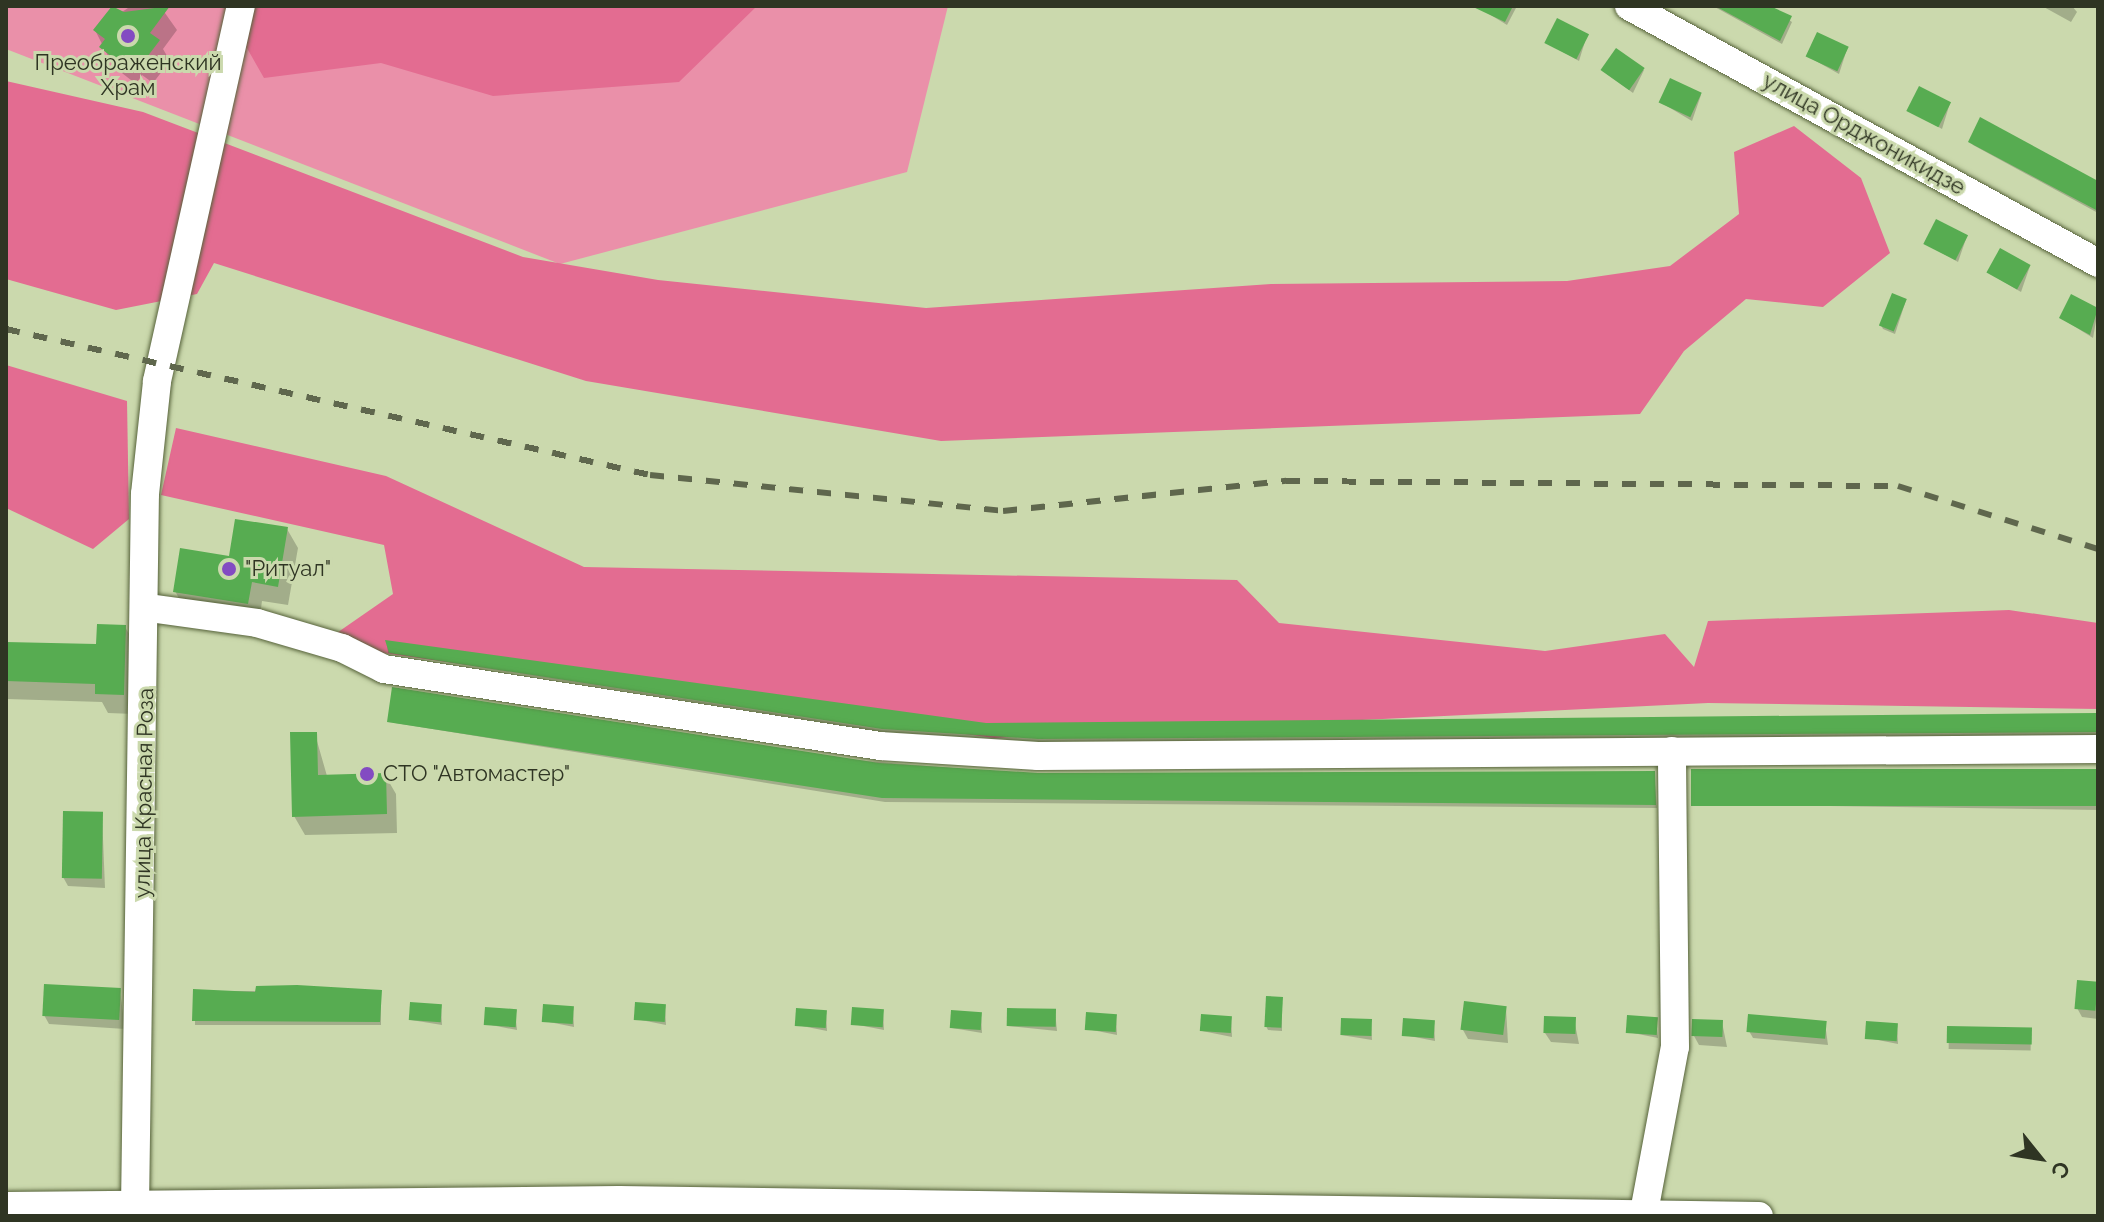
<!DOCTYPE html>
<meta charset="utf-8">
<style>
body{margin:0}
#map{position:relative;width:2104px;height:1222px;overflow:hidden;background:#cbd9ad;font-family:Raleway,sans-serif}
div>[style]{position:absolute}
.green>*{inset:0;background:#ea90a9}
.forest>*{inset:0;background:#e36c91}
.shadow>*{inset:0;background:#0003;transform-origin:0 0}
.building>*{inset:0;background:#57ac51;transform-origin:0 0}
.roads{filter:drop-shadow(0 0 2px #56623a) drop-shadow(0 0 2px #56623a)}
.minor>*{height:28px;margin:-14px;padding:0 14px;transform-origin:14px;border-radius:14px;background:#fff}
.rail>*{height:6px;margin-top:-3px;transform-origin:0;background:repeating-linear-gradient(90deg,#5f674d 0 14px,transparent 0 28px)}
.dots>*{width:22px;height:22px;translate:-50% -50%;box-sizing:border-box;border:4px solid #cbd9ad;border-radius:50%}
span{translate:-50% -50%;white-space:nowrap;text-align:center;line-height:1.15;-webkit-text-stroke:6px #cbd9ad;paint-order:stroke}
.poi-label{font-size:22px;color:#2f3523}
.left{translate:0 -50%;text-align:left}
.street-label{font-size:22px;color:#2f3523}
.frame{position:absolute;inset:0;border:8px solid #2f3523;pointer-events:none}
.north{position:absolute;left:2000px;top:1118px;width:80px;height:80px;-webkit-text-stroke:6px #cbd9ad;paint-order:stroke;rotate:120deg;font-size:22px;font-weight:700;line-height:32px;text-align:center;color:#2f3523}
.north::after{content:'';display:block;margin:auto;width:28px;height:36px;background:#2f3523;clip-path:polygon(50% 0,100% 100%,50% 72%,0 100%)}
</style>
<div id="map">
<div class="green">
<i style="clip-path:polygon(6px 6px,948px 6px,907px 172px,560px 264px,6px 49px)"></i>
</div>
<div class="forest">
<i style="clip-path:polygon(223px 6px,757px 6px,679px 82px,493px 96px,381px 63px,264px 78px)"></i>
<i style="clip-path:polygon(6px 81px,143px 112px,523px 257px,658px 280px,926px 308px,1271px 284px,1567px 281px,1670px 266px,1739px 214px,1734px 152px,1794px 126px,1861px 178px,1890px 253px,1823px 307px,1746px 299px,1684px 351px,1640px 414px,941px 441px,586px 381px,214px 263px,197px 294px,116px 310px,6px 279px)"></i>
<i style="clip-path:polygon(6px 365px,127px 401px,129px 519px,93px 549px,6px 508px)"></i>
<i style="clip-path:polygon(176px 428px,386px 476px,584px 567px,1237px 580px,1279px 623px,1545px 651px,1665px 634px,1694px 667px,1708px 621px,2009px 610px,2098px 623px,2098px 709px,1708px 703px,994px 738px,382px 653px,331px 637px,393px 594px,384px 545px,161px 495px)"></i>
</div>
<div class="shadow">
<i style="clip-path:polygon(131px 6px,160px 6px,177px 30px,163px 49px,170px 61px,153px 83px,142px 75px,136px 84px,113px 66px,95px 30px)"></i>
<i style="clip-path:polygon(1476px 6px,1517px 6px,1507px 25px)"></i>
<i style="clip-path:polygon(1713px 6px,1768px 6px,1792px 22px,1782px 44px)"></i>
<i style="clip-path:polygon(2042px 6px,2072px 6px,2077px 12px,2071px 22px)"></i>
<i style="clip-path:polygon(1587px 35px,1579px 61px,1547px 43px)"></i>
<i style="clip-path:polygon(1847px 49px,1839px 74px,1807px 56px)"></i>
<i style="clip-path:polygon(1644px 70px,1633px 93px,1603px 71px)"></i>
<i style="clip-path:polygon(1701px 95px,1692px 121px,1660px 102px)"></i>
<i style="clip-path:polygon(1950px 103px,1942px 129px,1910px 111px)"></i>
<i style="clip-path:polygon(1971px 142px,2098px 183px,2098px 213px,1973px 145px)"></i>
<i style="clip-path:polygon(1967px 236px,1958px 262px,1926px 244px)"></i>
<i style="clip-path:polygon(2030px 266px,2021px 292px,1989px 273px)"></i>
<i style="clip-path:polygon(2072px 297px,2098px 310px,2093px 338px,2061px 318px)"></i>
<i style="clip-path:polygon(1906px 300px,1895px 334px,1883px 329px,1881px 325px)"></i>
<i style="clip-path:polygon(287px 529px,298px 548px,288px 605px,262px 601px,259px 623px,186px 611px,175px 591px)"></i>
<i style="clip-path:polygon(125px 627px,136px 646px,134px 714px,108px 713px,102px 702px,7px 699px,6px 644px,98px 646px)"></i>
<i style="clip-path:polygon(387px 642px,986px 725px,2098px 716px,2098px 735px,1042px 742px,885px 732px,388px 653px)"></i>
<i style="clip-path:polygon(389px 722px,1038px 775px,1654px 773px,1657px 808px,885px 802px)"></i>
<i style="clip-path:polygon(315px 734px,327px 776px,385px 775px,396px 794px,397px 833px,305px 835px,294px 816px)"></i>
<i style="clip-path:polygon(2098px 772px,2098px 810px,1693px 804px)"></i>
<i style="clip-path:polygon(102px 814px,105px 888px,68px 886px,63px 877px)"></i>
<i style="clip-path:polygon(2098px 984px,2098px 1019px,2082px 1017px,2077px 1008px)"></i>
<i style="clip-path:polygon(120px 990px,125px 1029px,49px 1024px,44px 1015px)"></i>
<i style="left:195px;top:991px;width:186px;height:34px"></i>
<i style="clip-path:polygon(1282px 999px,1282px 1031px,1268px 1030px,1266px 1026px)"></i>
<i style="clip-path:polygon(441px 1006px,442px 1025px,411px 1020px)"></i>
<i style="clip-path:polygon(665px 1006px,666px 1025px,636px 1019px)"></i>
<i style="clip-path:polygon(573px 1008px,574px 1027px,544px 1021px)"></i>
<i style="clip-path:polygon(1506px 1008px,1508px 1043px,1468px 1039px,1463px 1030px)"></i>
<i style="clip-path:polygon(515px 1011px,517px 1030px,486px 1024px)"></i>
<i style="clip-path:polygon(883px 1011px,884px 1030px,853px 1024px)"></i>
<i style="clip-path:polygon(1055px 1011px,1057px 1031px,1008px 1026px)"></i>
<i style="clip-path:polygon(826px 1012px,827px 1031px,797px 1025px)"></i>
<i style="clip-path:polygon(981px 1014px,982px 1033px,952px 1028px)"></i>
<i style="clip-path:polygon(1116px 1016px,1117px 1035px,1087px 1029px)"></i>
<i style="clip-path:polygon(1231px 1017px,1232px 1037px,1202px 1031px)"></i>
<i style="clip-path:polygon(1574px 1019px,1579px 1044px,1551px 1042px,1545px 1033px)"></i>
<i style="clip-path:polygon(1656px 1019px,1658px 1038px,1628px 1032px)"></i>
<i style="clip-path:polygon(1371px 1021px,1372px 1040px,1341px 1035px)"></i>
<i style="clip-path:polygon(1434px 1022px,1435px 1041px,1404px 1035px)"></i>
<i style="clip-path:polygon(1722px 1022px,1727px 1047px,1699px 1045px,1694px 1036px)"></i>
<i style="clip-path:polygon(1825px 1023px,1828px 1045px,1753px 1038px,1749px 1031px)"></i>
<i style="clip-path:polygon(1897px 1025px,1898px 1044px,1868px 1038px)"></i>
<i style="left:1949px;top:1028px;width:82px;height:21px;rotate:1deg"></i>
</div>
<div class="building">
<i style="clip-path:polygon(112px 6px,124px 12px,170px 6px,150px 33px,160px 40px,141px 65px,131px 57px,124px 66px,99px 47px,105px 39px,93px 30px)"></i>
<i style="clip-path:polygon(1471px 6px,1513px 6px,1505px 22px)"></i>
<i style="clip-path:polygon(1715px 6px,1770px 6px,1792px 16px,1780px 41px)"></i>
<i style="left:1557px;top:18px;width:36px;height:28px;rotate:27deg"></i>
<i style="left:1817px;top:32px;width:35px;height:27px;rotate:25deg"></i>
<i style="left:1616px;top:48px;width:35px;height:27px;rotate:35deg"></i>
<i style="left:1670px;top:78px;width:35px;height:27px;rotate:25deg"></i>
<i style="left:1919px;top:86px;width:36px;height:28px;rotate:27deg"></i>
<i style="clip-path:polygon(1980px 117px,2098px 181px,2098px 211px,1968px 142px)"></i>
<i style="left:1936px;top:219px;width:36px;height:28px;rotate:27deg"></i>
<i style="left:2000px;top:248px;width:35px;height:28px;rotate:29deg"></i>
<i style="left:1892px;top:293px;width:16px;height:35px;rotate:22deg"></i>
<i style="clip-path:polygon(2071px 294px,2098px 308px,2090px 335px,2059px 318px)"></i>
<i style="clip-path:polygon(235px 519px,288px 527px,278px 587px,252px 582px,248px 604px,173px 592px,180px 548px,229px 556px)"></i>
<i style="clip-path:polygon(97px 624px,126px 625px,124px 695px,95px 694px,95px 684px,6px 681px,6px 642px,96px 644px)"></i>
<i style="clip-path:polygon(385px 640px,986px 723px,2098px 713px,2098px 732px,1038px 739px,882px 729px,389px 653px)"></i>
<i style="clip-path:polygon(392px 687px,879px 763px,1038px 773px,1655px 771px,1656px 805px,882px 798px,387px 722px)"></i>
<i style="clip-path:polygon(290px 732px,317px 732px,318px 775px,386px 773px,387px 814px,292px 817px)"></i>
<i style="left:1691px;top:769px;width:407px;height:37px"></i>
<i style="left:63px;top:811px;width:40px;height:67px;rotate:1deg"></i>
<i style="left:2077px;top:980px;width:21px;height:29px;rotate:5deg"></i>
<i style="left:44px;top:984px;width:77px;height:32px;rotate:3deg"></i>
<i style="clip-path:polygon(297px 985px,382px 990px,380px 1022px,192px 1021px,193px 989px,255px 992px,256px 986px)"></i>
<i style="left:1266px;top:996px;width:17px;height:31px;rotate:3deg"></i>
<i style="left:1464px;top:1001px;width:43px;height:29px;rotate:7deg"></i>
<i style="left:410px;top:1002px;width:32px;height:18px;rotate:4deg"></i>
<i style="left:635px;top:1002px;width:31px;height:18px;rotate:4deg"></i>
<i style="left:543px;top:1004px;width:31px;height:18px;rotate:4deg"></i>
<i style="left:485px;top:1007px;width:32px;height:18px;rotate:4deg"></i>
<i style="left:852px;top:1007px;width:32px;height:18px;rotate:4deg"></i>
<i style="left:796px;top:1008px;width:31px;height:18px;rotate:4deg"></i>
<i style="left:1007px;top:1008px;width:49px;height:18px;rotate:1deg"></i>
<i style="left:951px;top:1010px;width:31px;height:18px;rotate:4deg"></i>
<i style="left:1086px;top:1012px;width:31px;height:18px;rotate:4deg"></i>
<i style="left:1201px;top:1014px;width:31px;height:17px;rotate:4deg"></i>
<i style="left:1748px;top:1014px;width:79px;height:18px;rotate:5deg"></i>
<i style="left:1627px;top:1015px;width:31px;height:18px;rotate:4deg"></i>
<i style="left:1544px;top:1016px;width:32px;height:17px;rotate:2deg"></i>
<i style="left:1341px;top:1018px;width:31px;height:17px;rotate:2deg"></i>
<i style="left:1403px;top:1018px;width:32px;height:18px;rotate:4deg"></i>
<i style="left:1692px;top:1019px;width:31px;height:17px;rotate:2deg"></i>
<i style="left:1866px;top:1021px;width:32px;height:18px;rotate:4deg"></i>
<i style="left:1947px;top:1026px;width:85px;height:17px;rotate:1deg"></i>
</div>
<div class="roads">
<div class="minor">
<i style="left:1629px;top:6px;width:535px;rotate:28.72deg"></i>
<i style="left:149px;top:608px;width:109px;rotate:7.9deg"></i>
<i style="left:257px;top:623px;width:89px;rotate:16.4deg"></i>
<i style="left:342px;top:648px;width:47px;rotate:26.6deg"></i>
<i style="left:384px;top:669px;width:502px;rotate:8.82deg"></i>
<i style="left:880px;top:746px;width:158px;rotate:3.6deg"></i>
<i style="left:1038px;top:756px;width:1060px;rotate:-0.38deg"></i>
<i style="left:6px;top:1206px;width:613px;rotate:-0.56deg"></i>
<i style="left:619px;top:1200px;width:1140px;rotate:0.8deg"></i>
<i style="left:135px;top:1207px;width:713px;rotate:-89.2deg"></i>
<i style="left:145px;top:494px;width:114px;rotate:-83.9deg"></i>
<i style="left:157px;top:381px;width:384px;rotate:-77.4deg"></i>
<i style="left:1644px;top:1212px;width:168px;rotate:-79.4deg"></i>
<i style="left:1675px;top:1047px;width:296px;rotate:-90.6deg"></i>
</div>
</div>
<div class="rail">
<i style="left:6px;top:329px;width:660px;rotate:12.77deg"></i>
<i style="left:650px;top:475px;width:355px;rotate:5.8deg"></i>
<i style="left:1003px;top:511px;width:285px;rotate:-6.1deg"></i>
<i style="left:1286px;top:481px;width:612px;rotate:0.47deg"></i>
<i style="left:1898px;top:486px;width:210px;rotate:17.5deg"></i>
</div>
<div class="dots">
<i style="left:128px;top:36px;background:#834bc2"></i>
<i style="left:229px;top:569px;background:#834bc2"></i>
<i style="left:367px;top:774px;background:#834bc2"></i>
</div>
<div class="poi-label">
<span style="left:128px;top:75px">Преображенский<br>Храм</span>
<span class="left" style="left:245px;top:569px">"Ритуал"</span>
<span class="left" style="left:383px;top:774px">СТО "Автомастер"</span>
</div>
<div class="street-label">
<span style="left:1864px;top:134px;rotate:29deg">улица Орджоникидзе</span>
<span style="left:144px;top:793px;rotate:-89deg">улица Красная Роза</span>
</div>
<div class="frame"></div>
<div class="north">С</div>
</div>
